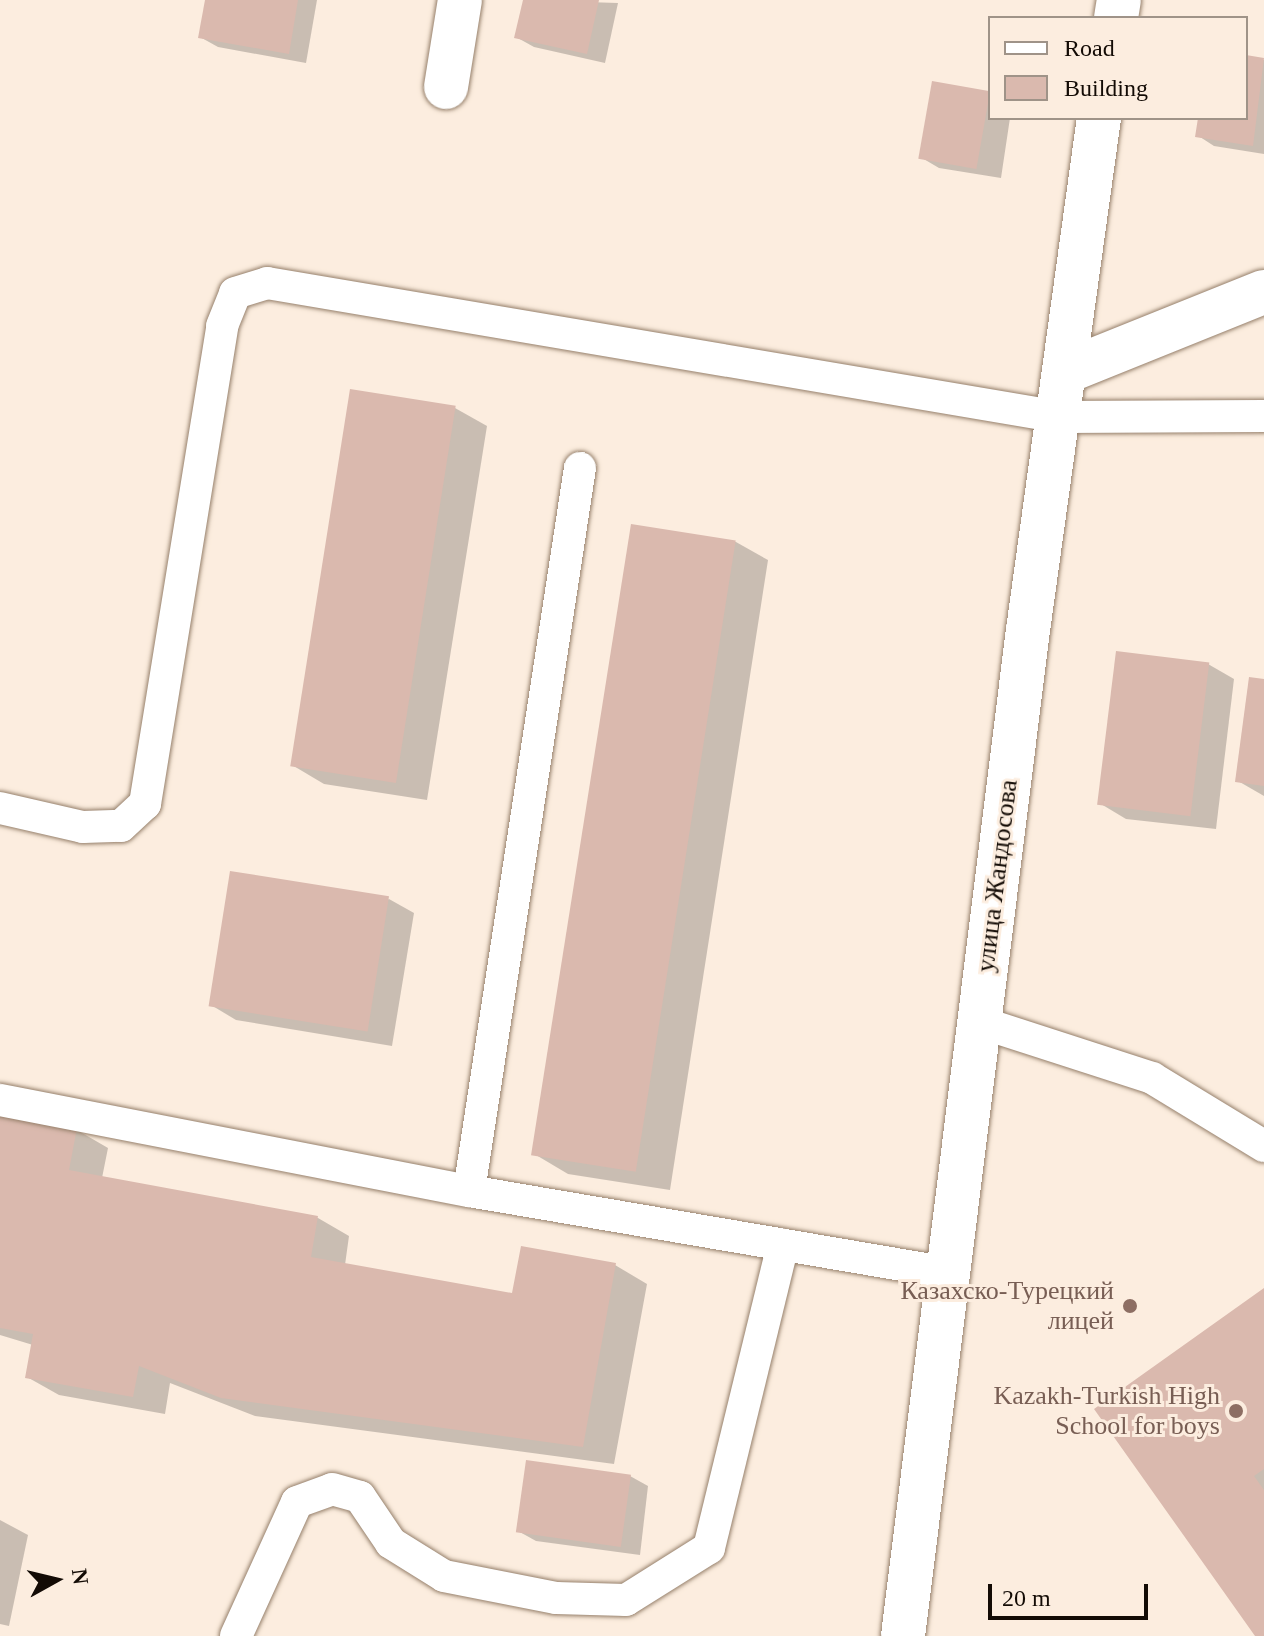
<!DOCTYPE html>
<meta charset="utf-8">
<style>
body{margin:0}
#map{position:relative;width:1264px;height:1636px;overflow:hidden;background:#fceddf;font-family:Georgia,serif}
div>[style]{position:absolute}
.shadow>*{inset:0;background:#0003}
.building>*{inset:0;background:#dab9ae;transform-origin:0 0}
.roads{filter:drop-shadow(0 0 2px #96806b) drop-shadow(0 0 2px #96806b)}
.service>*{height:32px;margin:-16px;padding:0 16px;transform-origin:16px;border-radius:16px;background:#fff}
.minor>*{height:44px;margin:-22px;padding:0 22px;transform-origin:22px;border-radius:22px;background:#fff}
.dots>*{width:22px;height:22px;translate:-50% -50%;box-sizing:border-box;border:4px solid #fceddf;border-radius:50%}
span{translate:-50% -50%;white-space:nowrap;text-align:center;line-height:1.15;-webkit-text-stroke:6px #fceddf;paint-order:stroke}
.street-label{font-size:26px;color:#130b05}
.education-label{font-size:26px;color:#785e54}
.right{translate:-100% -50%;text-align:right}
.legend{position:absolute;left:988px;top:16px;width:260px;height:104px;box-sizing:border-box;background:#fceddf;border:2px solid #9f9388;margin:0;padding:10px 14px;list-style:none;font-size:24px;color:#130b05}
.legend li{display:flex;align-items:center;gap:16px;height:40px}
.legend b{width:40px;border:2px solid #9f9388}
.north{position:absolute;left:16px;top:1540px;width:80px;height:80px;-webkit-text-stroke:6px #fceddf;paint-order:stroke;rotate:82deg;font-size:22px;font-weight:700;line-height:32px;text-align:center;color:#130b05}
.north::after{content:'';display:block;margin:auto;width:28px;height:36px;background:#130b05;clip-path:polygon(50% 0,100% 100%,50% 72%,0 100%)}
.scale{position:absolute;left:988px;top:1584px;width:160px;height:36px;box-sizing:border-box;border:4px solid #130b05;border-top:0;padding-left:10px;font-size:24px;line-height:28px;white-space:nowrap;color:#130b05;-webkit-text-stroke:6px #fceddf;paint-order:stroke}
</style>
<div id="map">
<div class="shadow">
<i style="clip-path:polygon(207px 0,317px 0,306px 63px,218px 47px,200px 37px)"></i>
<i style="clip-path:polygon(525px 0,618px 3px,605px 63px,534px 47px,516px 37px)"></i>
<i style="clip-path:polygon(1246px 57px,1264px 60px,1264px 154px,1214px 146px,1197px 135px,1200px 118px,1246px 118px)"></i>
<i style="clip-path:polygon(934px 83px,990px 93px,990px 118px,1010px 118px,1001px 178px,939px 168px,922px 158px)"></i>
<i style="clip-path:polygon(455px 408px,487px 426px,427px 800px,324px 784px,292px 765px)"></i>
<i style="clip-path:polygon(632px 526px,736px 542px,768px 560px,670px 1190px,568px 1174px,536px 1155px)"></i>
<i style="clip-path:polygon(1208px 664px,1234px 679px,1216px 829px,1126px 819px,1101px 804px)"></i>
<i style="clip-path:polygon(1264px 681px,1264px 796px,1238px 781px)"></i>
<i style="clip-path:polygon(389px 899px,414px 913px,392px 1046px,236px 1020px,211px 1005px)"></i>
<i style="clip-path:polygon(0 1116px,77px 1130px,108px 1148px,102px 1178px,318px 1218px,349px 1236px,345px 1265px,514px 1296px,615px 1265px,647px 1284px,614px 1464px,255px 1416px,170px 1383px,165px 1414px,59px 1395px,27px 1377px,33px 1345px,0 1335px)"></i>
<i style="clip-path:polygon(1264px 1290px,1264px 1636px,1258px 1636px,1097px 1410px)"></i>
<i style="clip-path:polygon(630px 1476px,648px 1486px,640px 1555px,536px 1541px,518px 1531px)"></i>
<i style="clip-path:polygon(0 1520px,28px 1535px,9px 1626px,0 1624px)"></i>
</div>
<div class="building">
<i style="clip-path:polygon(205px 0,298px 0,289px 54px,198px 38px)"></i>
<i style="clip-path:polygon(523px 0,599px 0,587px 54px,514px 38px)"></i>
<i style="clip-path:polygon(1246px 55px,1264px 58px,1253px 146px,1195px 137px,1198px 118px,1246px 118px)"></i>
<i style="left:932px;top:81px;width:59px;height:79px;rotate:10deg"></i>
<i style="left:350px;top:389px;width:107px;height:382px;rotate:9deg"></i>
<i style="left:631px;top:524px;width:106px;height:639px;rotate:9deg"></i>
<i style="left:1116px;top:651px;width:94px;height:155px;rotate:7deg"></i>
<i style="clip-path:polygon(1249px 677px,1264px 679px,1264px 786px,1235px 782px)"></i>
<i style="left:230px;top:871px;width:161px;height:137px;rotate:9deg"></i>
<i style="clip-path:polygon(0 1114px,77px 1128px,69px 1170px,318px 1216px,311px 1257px,512px 1293px,521px 1246px,616px 1263px,583px 1447px,221px 1398px,139px 1366px,133px 1397px,25px 1378px,33px 1334px,0 1328px)"></i>
<i style="clip-path:polygon(1264px 1288px,1264px 1469px,1254px 1476px,1264px 1490px,1264px 1636px,1255px 1636px,1094px 1409px)"></i>
<i style="left:526px;top:1460px;width:106px;height:73px;rotate:8deg"></i>
</div>
<div class="roads">
<div class="service">
<i style="left:580px;top:468px;width:731px;rotate:98.73deg"></i>
<i style="left:469px;top:1191px;width:485px;rotate:9.7deg"></i>
<i style="left:0;top:808px;width:85px;rotate:12.9deg"></i>
<i style="left:83px;top:827px;width:38px;rotate:-2deg"></i>
<i style="left:121px;top:826px;width:33px;rotate:-43deg"></i>
<i style="left:145px;top:804px;width:484px;rotate:-80.8deg"></i>
<i style="left:222px;top:326px;width:35px;rotate:-68deg"></i>
<i style="left:235px;top:293px;width:34px;rotate:-17deg"></i>
<i style="left:267px;top:283px;width:804px;rotate:9.59deg"></i>
<i style="left:1060px;top:417px;width:204px;rotate:-0.3deg"></i>
<i style="left:979px;top:1022px;width:182px;rotate:17.9deg"></i>
<i style="left:1152px;top:1078px;width:131px;rotate:31.3deg"></i>
<i style="left:0;top:1100px;width:478px;rotate:11deg"></i>
<i style="left:236px;top:1636px;width:147px;rotate:-65.5deg"></i>
<i style="left:297px;top:1502px;width:37px;rotate:-20deg"></i>
<i style="left:332px;top:1489px;width:29px;rotate:16deg"></i>
<i style="left:360px;top:1497px;width:55px;rotate:56deg"></i>
<i style="left:391px;top:1543px;width:62px;rotate:31.9deg"></i>
<i style="left:444px;top:1576px;width:114px;rotate:11.1deg"></i>
<i style="left:556px;top:1598px;width:70px;rotate:1.6deg"></i>
<i style="left:626px;top:1600px;width:98px;rotate:-32.1deg"></i>
<i style="left:709px;top:1548px;width:312px;rotate:-76.3deg"></i>
</div>
<div class="minor">
<i style="left:1116px;top:18px;width:18px;rotate:-81deg"></i>
<i style="left:446px;top:87px;width:88px;rotate:-80.9deg"></i>
<i style="left:1067px;top:371px;width:212px;rotate:-21.9deg"></i>
<i style="left:903px;top:1636px;width:1014px;rotate:-82.92deg"></i>
<i style="left:1028px;top:630px;width:517px;rotate:-82.11deg"></i>
</div>
</div>
<div class="dots">
<i style="left:1130px;top:1306px;background:#8d6e63"></i>
<i style="left:1236px;top:1411px;background:#8d6e63"></i>
</div>
<div class="street-label">
<span style="left:997px;top:876px;rotate:-83deg">улица Жандосова</span>
</div>
<div class="education-label">
<span class="right" style="left:1114px;top:1306px">Казахско-Турецкий<br>лицей</span>
<span class="right" style="left:1220px;top:1411px">Kazakh-Turkish High<br>School for boys</span>
</div>
<ul class="legend">
<li><b style="height:10px;background:#fff"></b>Road</li>
<li><b style="height:22px;background:#dab9ae"></b>Building</li>
</ul>
<div class="north">N</div>
<div class="scale">20 m</div>
</div>
